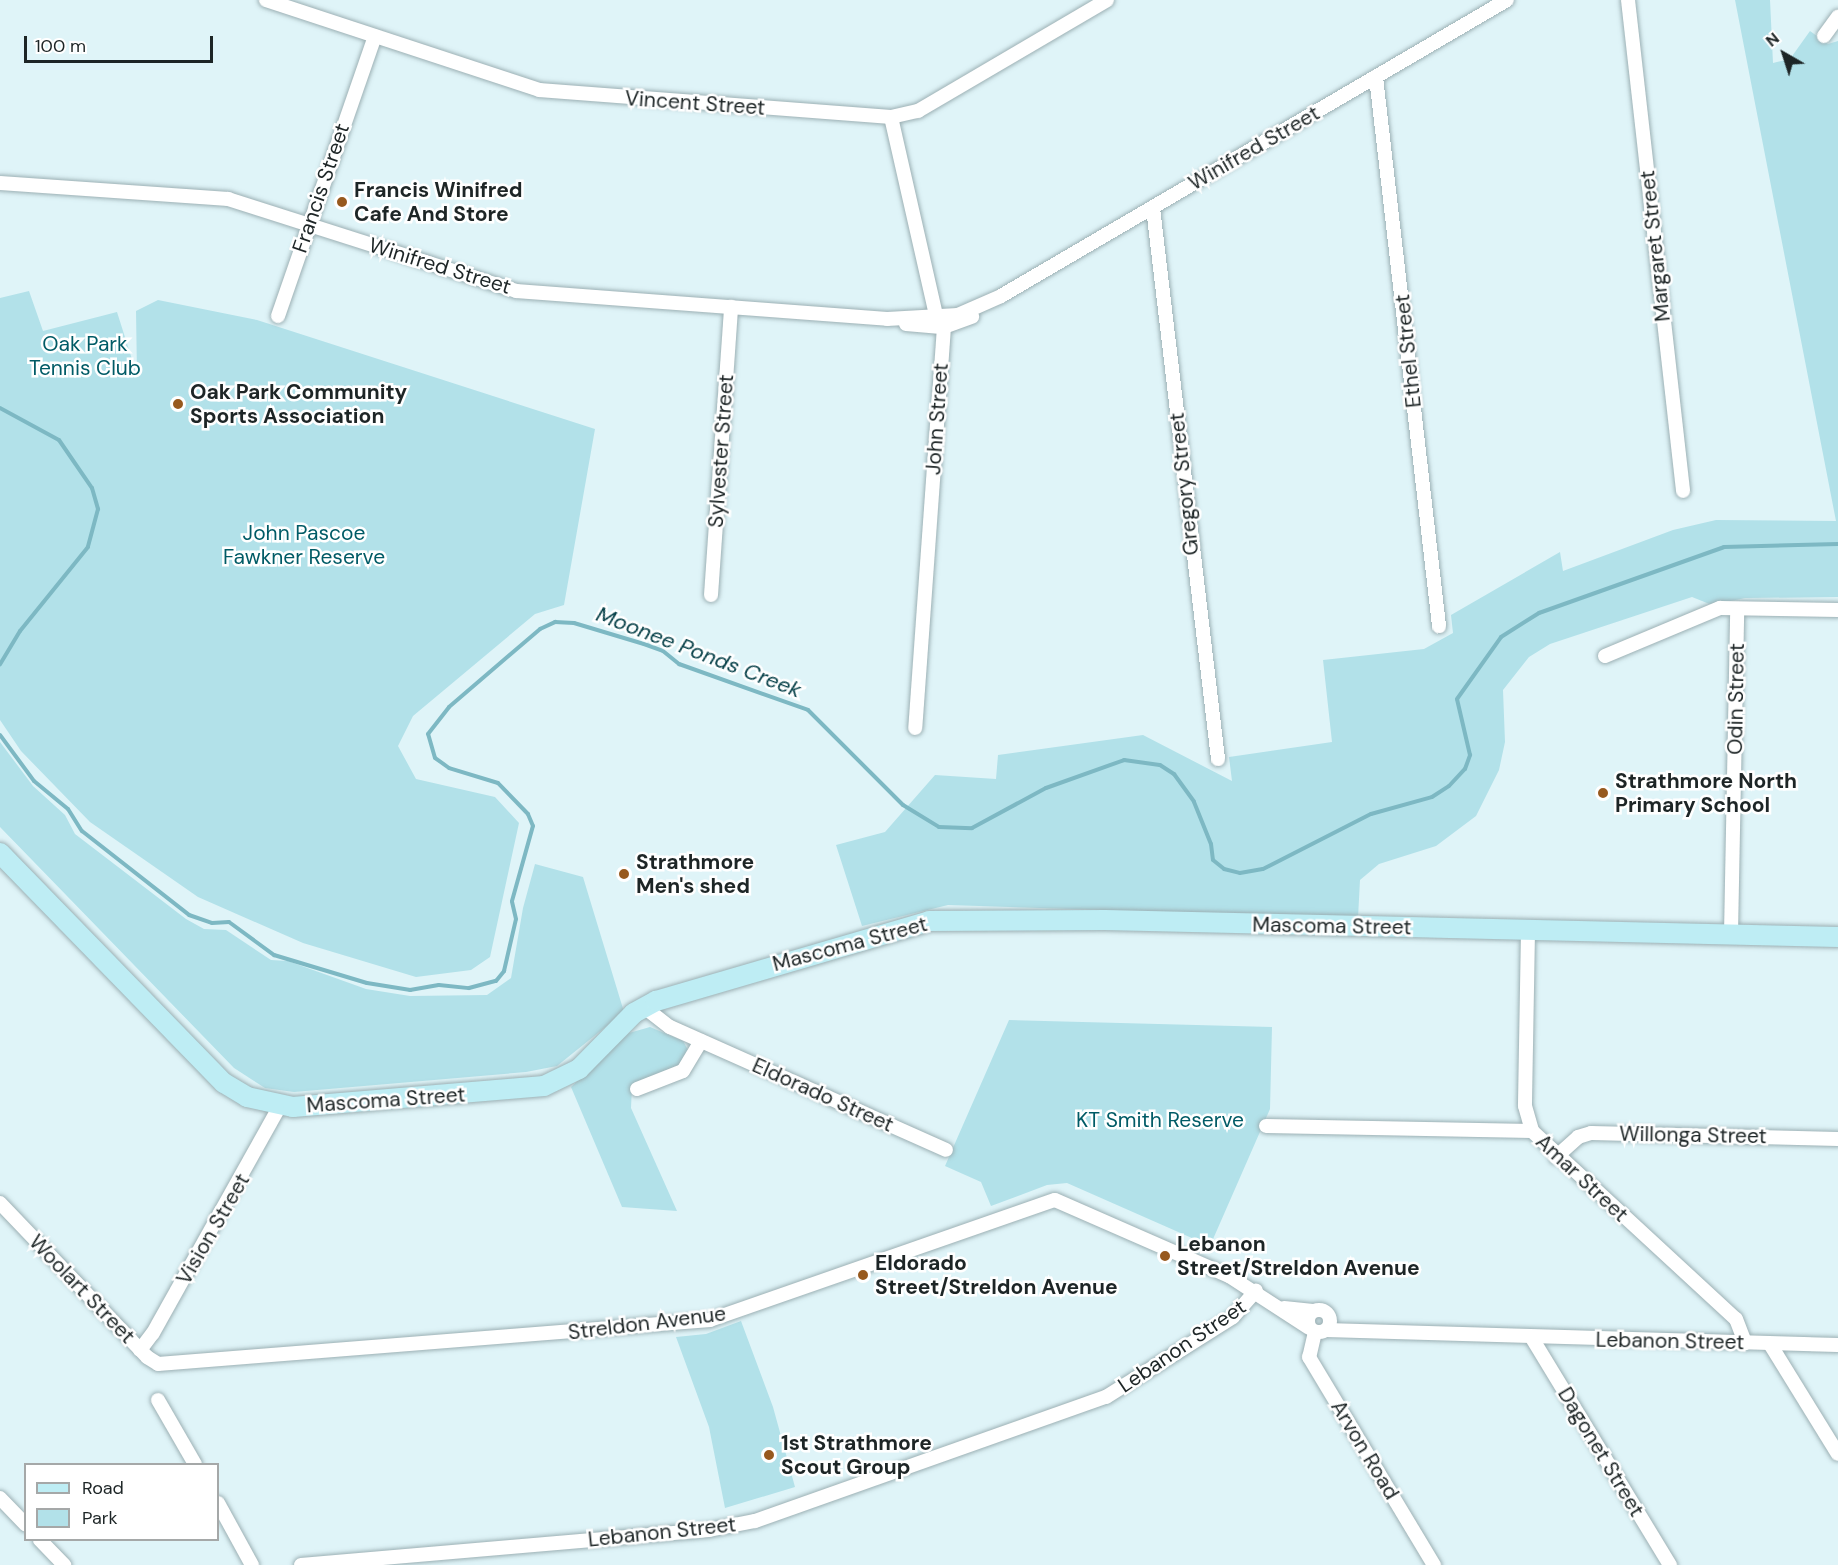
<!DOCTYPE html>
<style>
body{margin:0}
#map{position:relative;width:1838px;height:1565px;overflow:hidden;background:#dff4f8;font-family:"DM Sans",sans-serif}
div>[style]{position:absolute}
.green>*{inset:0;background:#b2e1e9}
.stream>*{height:4px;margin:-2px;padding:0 2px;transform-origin:2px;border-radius:2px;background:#7db8c3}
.roads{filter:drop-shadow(0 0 2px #9cb0b4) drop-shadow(0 0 2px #9cb0b4)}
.street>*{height:14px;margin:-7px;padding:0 7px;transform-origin:7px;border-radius:7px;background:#fff}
.street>.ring{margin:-7px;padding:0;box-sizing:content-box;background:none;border:14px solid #fff;border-radius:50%}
.secondary>*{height:20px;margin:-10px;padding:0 10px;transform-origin:10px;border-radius:10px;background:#beedf4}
.dots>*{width:16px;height:16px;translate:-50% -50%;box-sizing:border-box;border:3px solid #fff;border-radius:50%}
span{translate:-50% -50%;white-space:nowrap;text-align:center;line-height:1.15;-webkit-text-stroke:5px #fff;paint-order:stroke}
.street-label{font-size:21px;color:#1d2526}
.poi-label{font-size:21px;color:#1d2526;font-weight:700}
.left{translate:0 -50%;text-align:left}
.park-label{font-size:21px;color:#005b66}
.water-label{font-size:22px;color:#084149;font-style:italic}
.legend{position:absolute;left:24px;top:1463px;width:195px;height:78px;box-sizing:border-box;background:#fff;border:2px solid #a5a8a8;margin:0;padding:8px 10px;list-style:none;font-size:18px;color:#1d2526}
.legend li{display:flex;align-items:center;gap:12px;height:30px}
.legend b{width:30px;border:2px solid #a5a8a8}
.north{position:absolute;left:1754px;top:24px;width:60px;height:60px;-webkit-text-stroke:4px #fff;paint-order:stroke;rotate:321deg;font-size:16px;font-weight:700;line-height:24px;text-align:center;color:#1d2526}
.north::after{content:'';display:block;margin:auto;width:21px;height:27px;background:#1d2526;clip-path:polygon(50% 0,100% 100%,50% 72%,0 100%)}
.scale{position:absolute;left:24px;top:36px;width:189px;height:27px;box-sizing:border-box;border:3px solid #1d2526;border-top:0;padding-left:8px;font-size:18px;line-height:21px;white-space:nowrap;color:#1d2526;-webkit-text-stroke:4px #fff;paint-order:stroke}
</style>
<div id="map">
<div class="green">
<i style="clip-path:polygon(1735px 0,1770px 0,1773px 63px,1790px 59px,1810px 31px,1828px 44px,1838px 41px,1838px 597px,1745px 598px,1712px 605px,1692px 597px,1550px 644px,1529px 657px,1503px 690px,1505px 742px,1499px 770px,1476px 816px,1436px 846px,1379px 864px,1360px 880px,1358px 918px,948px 905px,862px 926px,836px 845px,885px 832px,935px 775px,996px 779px,998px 755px,1143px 735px,1232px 781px,1229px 757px,1332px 742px,1323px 660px,1424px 649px,1453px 633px,1451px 615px,1560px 552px,1563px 571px,1673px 530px,1716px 520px,1836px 521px)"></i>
<i style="clip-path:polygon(29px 291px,43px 331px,117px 312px,137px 375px,136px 311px,158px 300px,257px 320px,595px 429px,564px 605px,535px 614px,413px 716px,398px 746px,416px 779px,495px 797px,519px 823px,490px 957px,471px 970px,416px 977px,303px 943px,198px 897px,90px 822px,21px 751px,0 720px,0 298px)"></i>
<i style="clip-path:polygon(0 742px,33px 786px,65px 815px,75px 834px,186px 919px,204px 929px,226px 930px,271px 960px,288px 961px,366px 989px,410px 996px,487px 995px,511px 978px,523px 908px,535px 864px,583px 877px,624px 1012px,557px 1066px,526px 1072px,294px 1092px,265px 1088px,234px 1068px,0 827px)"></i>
<i style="clip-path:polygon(1009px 1020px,1272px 1027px,1270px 1109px,1210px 1246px,1067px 1183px,1047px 1185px,991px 1206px,981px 1182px,945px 1166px)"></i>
<i style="clip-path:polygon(650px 1027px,683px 1041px,688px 1050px,685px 1063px,632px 1086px,631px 1108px,677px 1211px,622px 1207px,571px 1087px,629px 1033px)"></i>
<i style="clip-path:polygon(741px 1321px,773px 1407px,795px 1487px,725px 1508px,709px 1427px,676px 1337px,706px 1334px)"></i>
</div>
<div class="stream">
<i style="left:0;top:408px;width:67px;rotate:28.5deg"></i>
<i style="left:59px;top:440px;width:58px;rotate:55.5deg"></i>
<i style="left:92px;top:488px;width:22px;rotate:74deg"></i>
<i style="left:98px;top:509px;width:39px;rotate:105deg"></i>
<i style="left:88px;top:547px;width:108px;rotate:129deg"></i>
<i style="left:20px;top:631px;width:39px;rotate:121deg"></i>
<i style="left:0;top:735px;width:57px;rotate:53.5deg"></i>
<i style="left:34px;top:781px;width:44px;rotate:39.5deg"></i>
<i style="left:68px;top:809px;width:26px;rotate:58deg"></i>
<i style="left:82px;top:831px;width:136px;rotate:38.1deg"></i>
<i style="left:189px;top:915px;width:24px;rotate:19deg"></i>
<i style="left:212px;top:923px;width:17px;rotate:-3deg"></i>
<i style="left:229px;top:922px;width:56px;rotate:36.3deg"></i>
<i style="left:274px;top:955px;width:97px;rotate:16.8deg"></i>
<i style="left:367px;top:983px;width:44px;rotate:9.2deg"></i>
<i style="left:410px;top:990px;width:29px;rotate:-10deg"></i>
<i style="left:439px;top:985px;width:30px;rotate:6deg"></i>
<i style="left:469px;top:988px;width:28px;rotate:-15deg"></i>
<i style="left:496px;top:981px;width:13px;rotate:-51deg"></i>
<i style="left:504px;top:971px;width:53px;rotate:-77deg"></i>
<i style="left:516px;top:919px;width:18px;rotate:-103deg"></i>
<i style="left:512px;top:901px;width:78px;rotate:-74.4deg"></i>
<i style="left:533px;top:826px;width:13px;rotate:-113deg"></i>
<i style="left:528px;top:814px;width:43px;rotate:-134.1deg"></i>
<i style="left:498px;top:783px;width:51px;rotate:-163deg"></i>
<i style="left:449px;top:768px;width:17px;rotate:-144deg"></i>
<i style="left:435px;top:758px;width:25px;rotate:-106deg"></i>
<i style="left:428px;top:734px;width:34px;rotate:-52deg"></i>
<i style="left:449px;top:707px;width:120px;rotate:-40.6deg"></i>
<i style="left:540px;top:629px;width:17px;rotate:-25deg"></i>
<i style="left:555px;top:622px;width:19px;rotate:3deg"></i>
<i style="left:574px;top:623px;width:73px;rotate:16.7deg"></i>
<i style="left:644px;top:644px;width:20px;rotate:20deg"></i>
<i style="left:663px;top:651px;width:21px;rotate:39deg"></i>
<i style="left:679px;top:664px;width:137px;rotate:19.6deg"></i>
<i style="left:808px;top:710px;width:134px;rotate:45deg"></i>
<i style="left:903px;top:805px;width:42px;rotate:31.4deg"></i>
<i style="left:939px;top:827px;width:33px;rotate:2deg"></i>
<i style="left:972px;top:828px;width:84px;rotate:-28.4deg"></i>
<i style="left:1046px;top:788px;width:83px;rotate:-19.7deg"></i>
<i style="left:1124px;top:760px;width:36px;rotate:8deg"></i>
<i style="left:1160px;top:765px;width:17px;rotate:33deg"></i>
<i style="left:1174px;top:774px;width:34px;rotate:54deg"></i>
<i style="left:1194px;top:802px;width:45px;rotate:68deg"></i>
<i style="left:1211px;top:844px;width:16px;rotate:83deg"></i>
<i style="left:1213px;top:860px;width:14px;rotate:39deg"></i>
<i style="left:1224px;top:869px;width:16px;rotate:14deg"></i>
<i style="left:1240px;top:873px;width:23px;rotate:-10deg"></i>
<i style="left:1263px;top:869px;width:121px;rotate:-27deg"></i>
<i style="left:1371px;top:814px;width:63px;rotate:-15.6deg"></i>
<i style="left:1432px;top:797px;width:20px;rotate:-33deg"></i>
<i style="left:1449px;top:786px;width:23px;rotate:-47deg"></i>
<i style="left:1465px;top:769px;width:15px;rotate:-70deg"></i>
<i style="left:1470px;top:755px;width:57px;rotate:-103.1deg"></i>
<i style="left:1457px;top:699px;width:76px;rotate:-54.6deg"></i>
<i style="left:1501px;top:637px;width:45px;rotate:-32.3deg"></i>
<i style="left:1539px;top:613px;width:196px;rotate:-19.6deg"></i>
<i style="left:1724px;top:547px;width:114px;rotate:-1.5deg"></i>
</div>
<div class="roads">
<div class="street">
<i style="left:266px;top:0;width:287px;rotate:18.2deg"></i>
<i style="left:539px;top:90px;width:353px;rotate:4.4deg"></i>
<i style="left:891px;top:117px;width:28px;rotate:-13deg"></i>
<i style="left:918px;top:111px;width:219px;rotate:-30.4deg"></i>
<i style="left:1628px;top:0;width:494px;rotate:83.6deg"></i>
<i style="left:1824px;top:36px;width:24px;rotate:-54deg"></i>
<i style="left:1376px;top:77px;width:553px;rotate:83.45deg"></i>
<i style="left:891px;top:117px;width:203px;rotate:77.2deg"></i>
<i style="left:936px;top:315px;width:14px;rotate:56deg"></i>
<i style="left:944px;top:327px;width:402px;rotate:94.1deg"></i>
<i style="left:0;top:183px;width:229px;rotate:4deg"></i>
<i style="left:228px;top:199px;width:302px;rotate:17.7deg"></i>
<i style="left:516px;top:291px;width:372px;rotate:4.3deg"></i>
<i style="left:887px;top:319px;width:71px;rotate:-3.2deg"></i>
<i style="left:958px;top:315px;width:47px;rotate:-23.8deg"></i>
<i style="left:1001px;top:296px;width:586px;rotate:-30.33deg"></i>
<i style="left:1153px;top:208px;width:555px;rotate:83.27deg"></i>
<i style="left:278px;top:316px;width:296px;rotate:-70.9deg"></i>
<i style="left:906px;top:324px;width:38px;rotate:5deg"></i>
<i style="left:944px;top:327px;width:30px;rotate:-20deg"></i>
<i style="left:711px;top:595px;width:289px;rotate:-86deg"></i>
<i style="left:1605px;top:656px;width:125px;rotate:-22.7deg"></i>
<i style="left:1720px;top:608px;width:118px;rotate:1deg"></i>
<i style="left:1528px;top:931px;width:175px;rotate:91deg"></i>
<i style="left:1525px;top:1106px;width:26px;rotate:74deg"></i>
<i style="left:1532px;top:1131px;width:277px;rotate:42.7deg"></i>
<i style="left:1736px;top:1319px;width:26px;rotate:69deg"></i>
<i style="left:1731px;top:934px;width:325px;rotate:-88.9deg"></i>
<i style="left:644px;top:1007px;width:33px;rotate:38deg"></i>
<i style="left:670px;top:1027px;width:302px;rotate:24deg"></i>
<i style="left:637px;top:1089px;width:49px;rotate:-21.4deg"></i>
<i style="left:683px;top:1071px;width:35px;rotate:-59deg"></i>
<i style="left:1266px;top:1126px;width:266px;rotate:1.1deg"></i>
<i style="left:1556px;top:1157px;width:30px;rotate:-42deg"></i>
<i style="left:1578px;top:1137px;width:14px;rotate:-17deg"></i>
<i style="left:1591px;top:1133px;width:247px;rotate:1.4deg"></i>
<i style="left:0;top:1203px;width:213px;rotate:46.3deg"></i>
<i style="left:147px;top:1357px;width:13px;rotate:32deg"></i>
<i style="left:158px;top:1364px;width:554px;rotate:-4.56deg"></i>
<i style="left:710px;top:1320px;width:365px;rotate:-19.2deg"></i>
<i style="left:1055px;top:1200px;width:190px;rotate:23.6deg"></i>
<i style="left:1229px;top:1276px;width:95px;rotate:33deg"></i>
<i style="left:1284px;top:1308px;width:29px;rotate:6deg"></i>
<i class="ring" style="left:1308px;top:1310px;width:8px;height:8px"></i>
<i style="left:1326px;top:1330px;width:512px;rotate:1.68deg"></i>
<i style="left:1315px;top:1332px;width:26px;rotate:103deg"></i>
<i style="left:1309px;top:1357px;width:243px;rotate:59deg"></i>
<i style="left:1532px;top:1338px;width:266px;rotate:58.7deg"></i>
<i style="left:1770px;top:1344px;width:129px;rotate:58.3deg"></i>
<i style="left:140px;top:1350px;width:21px;rotate:-53deg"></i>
<i style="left:153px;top:1333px;width:260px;rotate:-60.8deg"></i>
<i style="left:158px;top:1400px;width:74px;rotate:60deg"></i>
<i style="left:0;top:1498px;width:37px;rotate:46deg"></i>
<i style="left:218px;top:1503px;width:71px;rotate:61.3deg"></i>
<i style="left:40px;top:1540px;width:35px;rotate:46deg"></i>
<i style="left:301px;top:1565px;width:409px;rotate:-4.9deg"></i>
<i style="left:709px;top:1530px;width:47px;rotate:-11.1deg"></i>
<i style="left:755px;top:1521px;width:372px;rotate:-19.5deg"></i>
<i style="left:1106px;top:1397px;width:150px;rotate:-32.2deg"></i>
<i style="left:1233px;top:1317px;width:35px;rotate:-49deg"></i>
</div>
<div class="secondary">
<i style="left:0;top:853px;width:321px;rotate:45.8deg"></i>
<i style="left:224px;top:1083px;width:27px;rotate:31deg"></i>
<i style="left:247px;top:1097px;width:47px;rotate:12.3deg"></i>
<i style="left:293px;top:1107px;width:252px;rotate:-4.8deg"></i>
<i style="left:544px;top:1086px;width:39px;rotate:-26deg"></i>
<i style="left:579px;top:1069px;width:78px;rotate:-45.5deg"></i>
<i style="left:634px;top:1013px;width:25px;rotate:-29deg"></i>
<i style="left:656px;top:1001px;width:284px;rotate:-16.3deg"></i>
<i style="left:929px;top:921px;width:176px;rotate:-0.3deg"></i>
<i style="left:1105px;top:920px;width:733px;rotate:1.33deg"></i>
</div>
</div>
<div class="dots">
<i style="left:342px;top:202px;background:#97591e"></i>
<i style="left:178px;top:404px;background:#97591e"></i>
<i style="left:1603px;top:793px;background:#97591e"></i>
<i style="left:624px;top:874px;background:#97591e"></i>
<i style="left:1165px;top:1256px;background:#97591e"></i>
<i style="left:863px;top:1275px;background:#97591e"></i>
<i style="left:769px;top:1455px;background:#97591e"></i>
</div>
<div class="street-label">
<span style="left:695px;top:103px;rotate:4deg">Vincent Street</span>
<span style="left:1254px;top:148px;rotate:-30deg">Winifred Street</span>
<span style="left:321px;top:188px;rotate:-71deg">Francis Street</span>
<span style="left:1655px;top:246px;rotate:-96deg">Margaret Street</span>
<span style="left:440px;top:266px;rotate:17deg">Winifred Street</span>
<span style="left:1408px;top:351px;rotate:-96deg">Ethel Street</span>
<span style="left:937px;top:419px;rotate:-86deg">John Street</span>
<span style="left:721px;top:451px;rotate:-86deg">Sylvester Street</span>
<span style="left:1184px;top:484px;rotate:-96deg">Gregory Street</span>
<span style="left:1736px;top:699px;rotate:-89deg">Odin Street</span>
<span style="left:1332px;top:926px;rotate:1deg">Mascoma Street</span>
<span style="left:850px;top:944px;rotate:-15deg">Mascoma Street</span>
<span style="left:823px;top:1095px;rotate:24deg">Eldorado Street</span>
<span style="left:386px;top:1100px;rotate:-4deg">Mascoma Street</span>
<span style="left:1693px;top:1135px;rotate:1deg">Willonga Street</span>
<span style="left:1582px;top:1178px;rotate:43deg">Amar Street</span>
<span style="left:213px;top:1229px;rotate:-60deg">Vision Street</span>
<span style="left:82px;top:1289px;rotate:46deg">Woolart Street</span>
<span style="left:647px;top:1323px;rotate:-7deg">Streldon Avenue</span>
<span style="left:1670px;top:1341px;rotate:1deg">Lebanon Street</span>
<span style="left:1182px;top:1346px;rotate:-34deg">Lebanon Street</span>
<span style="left:1365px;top:1450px;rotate:59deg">Arvon Road</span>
<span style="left:1601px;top:1452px;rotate:59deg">Dagonet Street</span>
<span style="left:662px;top:1532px;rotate:-6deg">Lebanon Street</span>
</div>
<div class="poi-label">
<span class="left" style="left:354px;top:202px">Francis Winifred<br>Cafe And Store</span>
<span class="left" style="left:190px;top:404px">Oak Park Community<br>Sports Association</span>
<span class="left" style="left:1615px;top:793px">Strathmore North<br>Primary School</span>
<span class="left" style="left:636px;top:874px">Strathmore<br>Men's shed</span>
<span class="left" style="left:1177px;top:1256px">Lebanon<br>Street/Streldon Avenue</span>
<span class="left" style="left:875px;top:1275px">Eldorado<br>Street/Streldon Avenue</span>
<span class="left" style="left:781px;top:1455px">1st Strathmore<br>Scout Group</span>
</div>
<div class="park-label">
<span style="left:85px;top:356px">Oak Park<br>Tennis Club</span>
<span style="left:304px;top:545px">John Pascoe<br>Fawkner Reserve</span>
<span style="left:1160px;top:1120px">KT Smith Reserve</span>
</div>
<div class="water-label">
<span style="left:699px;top:652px;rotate:21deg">Moonee Ponds Creek</span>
</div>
<ul class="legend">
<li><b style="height:8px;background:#beedf4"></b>Road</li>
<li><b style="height:16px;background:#b2e1e9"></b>Park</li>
</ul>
<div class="north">N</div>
<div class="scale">100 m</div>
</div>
